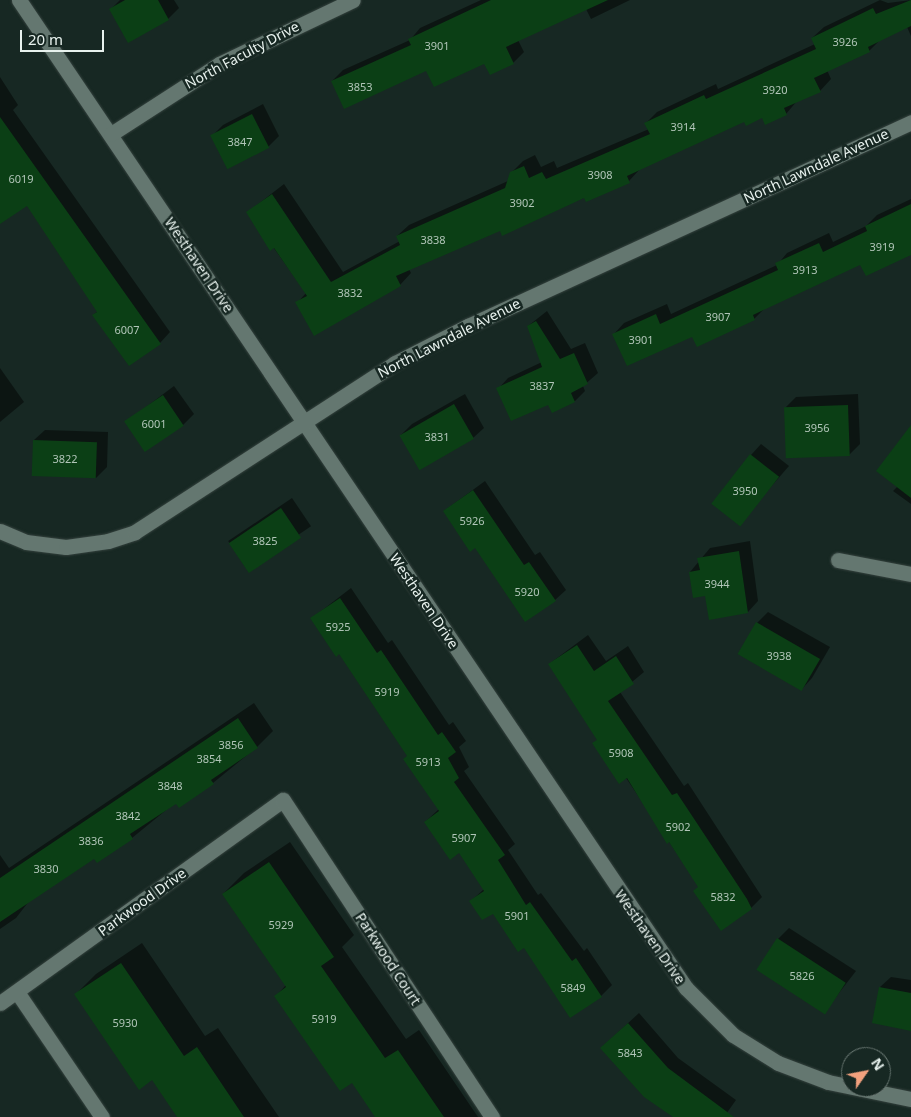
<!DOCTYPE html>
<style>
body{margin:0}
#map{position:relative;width:911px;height:1117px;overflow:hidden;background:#172823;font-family:"Noto Sans",sans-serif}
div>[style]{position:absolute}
.shadow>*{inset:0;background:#0007;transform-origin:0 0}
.building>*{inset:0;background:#0b3f15;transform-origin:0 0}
.roads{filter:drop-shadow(0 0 1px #35423e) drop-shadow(0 0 1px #35423e)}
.minor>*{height:15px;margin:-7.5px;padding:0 7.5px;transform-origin:7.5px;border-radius:7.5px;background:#647770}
span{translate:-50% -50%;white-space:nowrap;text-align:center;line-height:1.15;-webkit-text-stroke:5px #172823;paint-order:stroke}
.number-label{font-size:11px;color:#b1c5b8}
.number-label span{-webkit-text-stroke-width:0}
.street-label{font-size:14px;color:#e8f2ee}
.north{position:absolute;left:841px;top:1047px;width:50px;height:50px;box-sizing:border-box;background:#172823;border:1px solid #6b7974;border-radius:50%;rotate:57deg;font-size:14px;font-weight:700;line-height:20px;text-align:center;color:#e8f2ee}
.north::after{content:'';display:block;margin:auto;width:18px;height:22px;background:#f2a17e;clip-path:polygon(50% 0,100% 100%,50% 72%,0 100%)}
.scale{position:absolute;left:20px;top:30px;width:84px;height:22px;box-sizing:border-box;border:2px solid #e8f2ee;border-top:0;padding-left:6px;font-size:15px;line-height:18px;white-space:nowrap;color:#e8f2ee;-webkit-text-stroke:4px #172823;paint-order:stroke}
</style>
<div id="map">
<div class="shadow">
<i style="clip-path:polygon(120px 0,174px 0,179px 8px,168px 19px,111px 9px)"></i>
<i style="clip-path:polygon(481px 0,630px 0,591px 19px,586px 9px,518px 40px,524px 52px,513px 63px,485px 62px,332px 81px,343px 70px,410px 40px,420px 28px)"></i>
<i style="clip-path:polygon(880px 0,888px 3px,911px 0,911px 36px,907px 27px,881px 39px,869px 51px,827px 70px,831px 79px,820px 91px,797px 101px,786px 114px,744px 120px,640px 169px,629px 181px,500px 229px,409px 269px,411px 273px,400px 285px,297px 303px,306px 293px,248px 212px,284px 184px,343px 272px,400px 241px,397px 236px,409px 225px,508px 181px,511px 173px,523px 161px,535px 155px,541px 167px,554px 161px,557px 168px,649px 129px,646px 123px,657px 112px,716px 84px,718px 89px,815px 44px,812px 38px,824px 27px)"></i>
<i style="clip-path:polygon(0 77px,18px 105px,13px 110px,170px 332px,160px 343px,93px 315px,98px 311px,27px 204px,0 222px)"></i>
<i style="clip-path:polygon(263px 104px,279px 136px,268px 147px,212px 136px,223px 125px)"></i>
<i style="clip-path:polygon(911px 199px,911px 254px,861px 263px,765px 308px,754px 319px,693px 335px,614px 334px,624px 323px,667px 304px,671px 314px,777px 265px,787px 253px,829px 233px,833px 242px,866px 226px,877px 215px)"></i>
<i style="clip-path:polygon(547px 311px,571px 349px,585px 343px,598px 373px,583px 386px,585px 391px,575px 401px,548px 403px,498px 389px,508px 378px,542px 362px,528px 326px)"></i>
<i style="clip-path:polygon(0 368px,24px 402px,0 422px)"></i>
<i style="clip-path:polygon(174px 386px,194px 414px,183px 425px,126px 422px)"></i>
<i style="clip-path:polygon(465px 394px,484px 428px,473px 438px,401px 435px,412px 424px)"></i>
<i style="clip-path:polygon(858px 394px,860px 444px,849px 455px,786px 407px,796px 397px)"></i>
<i style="clip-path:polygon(45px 430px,108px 432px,107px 467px,96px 478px,34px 440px)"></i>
<i style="clip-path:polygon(911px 431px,911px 504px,893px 491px,898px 486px)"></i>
<i style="clip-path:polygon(761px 444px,789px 466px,755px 505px,751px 455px)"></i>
<i style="clip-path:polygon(485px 481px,535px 555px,540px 552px,566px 590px,555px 600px,475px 546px,444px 511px)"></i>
<i style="left:292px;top:498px;width:34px;height:77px;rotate:56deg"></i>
<i style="clip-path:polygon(750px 541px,758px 601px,748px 612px,690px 572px,710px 548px)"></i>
<i style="clip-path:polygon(351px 588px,388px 643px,392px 640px,449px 725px,453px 722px,466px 741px,459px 747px,469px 767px,464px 771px,515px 844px,508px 850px,538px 895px,541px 893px,584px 951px,587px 948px,612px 985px,601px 996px,524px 946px,493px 912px,471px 901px,484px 889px,459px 852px,425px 822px,439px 809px,408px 755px,340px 652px,312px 618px)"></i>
<i style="clip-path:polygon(768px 612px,830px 647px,812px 678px,802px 689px,757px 623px)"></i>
<i style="clip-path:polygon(588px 635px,606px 661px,628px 646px,644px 672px,620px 692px,684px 786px,688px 783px,762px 897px,751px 908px,699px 886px,549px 664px)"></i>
<i style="clip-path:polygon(254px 703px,273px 731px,257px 747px,213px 783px,176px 802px,132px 838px,97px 861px,94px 857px,30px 900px,16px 918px,0 929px,0 855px,9px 868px)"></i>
<i style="clip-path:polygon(290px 842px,354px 935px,342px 947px,406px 1039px,419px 1030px,478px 1117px,377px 1117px,352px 1081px,276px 996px,286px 985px,223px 894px,244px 873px)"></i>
<i style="clip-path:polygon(789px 928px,856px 971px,832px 1002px,778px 939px)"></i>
<i style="clip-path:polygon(142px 943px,205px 1036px,218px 1028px,279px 1117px,178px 1117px,153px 1079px,76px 994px,96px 974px)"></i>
<i style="clip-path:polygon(891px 977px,911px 980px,911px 1030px,880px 987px)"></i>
<i style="clip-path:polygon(639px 1013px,678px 1058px,736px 1100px,724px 1117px,675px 1117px,601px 1048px)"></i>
</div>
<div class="building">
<i style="clip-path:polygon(125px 0,158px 0,169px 20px,128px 43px,109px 9px)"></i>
<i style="clip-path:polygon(491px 0,608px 0,506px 47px,514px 64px,490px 75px,484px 64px,434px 87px,426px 71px,344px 109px,331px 81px,411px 45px,408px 39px)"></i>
<i style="clip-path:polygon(911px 0,911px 26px,868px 47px,870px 52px,814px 78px,821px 92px,784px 108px,787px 115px,765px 125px,762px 118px,746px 126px,744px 122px,627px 176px,630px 183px,586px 202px,584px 198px,502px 236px,500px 231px,396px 276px,401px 286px,314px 336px,295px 302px,307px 296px,274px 248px,270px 251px,246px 212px,272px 194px,331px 282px,400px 245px,396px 236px,505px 188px,510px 172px,524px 166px,529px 178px,542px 172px,546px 179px,650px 134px,644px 123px,704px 95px,706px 99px,816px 49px,811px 38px,873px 8px,876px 14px)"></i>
<i style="left:252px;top:114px;width:38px;height:47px;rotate:63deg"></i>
<i style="clip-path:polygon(0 117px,161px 344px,129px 366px,92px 315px,97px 312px,27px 206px,0 224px)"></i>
<i style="clip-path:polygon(911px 204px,911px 255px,866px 276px,860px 265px,753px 315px,755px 320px,697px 347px,692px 337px,627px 366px,612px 334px,656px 314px,660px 324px,778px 270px,775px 263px,819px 243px,823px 252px,867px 231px,865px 226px)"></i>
<i style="clip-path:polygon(536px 321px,560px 359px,574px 353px,588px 384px,571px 393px,575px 402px,552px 413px,548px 405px,511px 421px,496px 388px,542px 367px,527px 326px)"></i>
<i style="left:163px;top:395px;width:37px;height:47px;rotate:56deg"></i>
<i style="left:454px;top:404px;width:40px;height:63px;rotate:60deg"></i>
<i style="left:848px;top:405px;width:51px;height:64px;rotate:88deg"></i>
<i style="clip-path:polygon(911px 425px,911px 498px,876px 471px)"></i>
<i style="left:33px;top:440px;width:64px;height:36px;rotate:2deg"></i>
<i style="left:750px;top:454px;width:37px;height:63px;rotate:38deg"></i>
<i style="clip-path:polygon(473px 490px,524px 565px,529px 562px,556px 601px,525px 622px,475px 548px,470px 552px,443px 511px)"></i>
<i style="left:281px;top:508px;width:36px;height:63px;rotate:56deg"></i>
<i style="clip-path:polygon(739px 551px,748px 613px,709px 620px,705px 596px,693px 598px,689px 572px,700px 570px,697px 558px)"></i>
<i style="clip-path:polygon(340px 598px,377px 653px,381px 650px,438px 735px,442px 732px,456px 752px,448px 758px,459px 778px,454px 782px,505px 855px,498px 860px,526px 905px,530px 902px,572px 961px,576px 958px,602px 997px,570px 1018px,524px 948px,518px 952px,493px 914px,482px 920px,469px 901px,484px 891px,459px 853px,450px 860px,424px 822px,439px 811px,403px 759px,407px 756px,339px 654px,336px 657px,310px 618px)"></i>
<i style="left:756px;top:622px;width:74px;height:37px;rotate:30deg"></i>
<i style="clip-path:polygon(577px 645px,594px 671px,616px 656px,634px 684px,608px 701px,672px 795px,677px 793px,747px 899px,752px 909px,721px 931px,693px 891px,698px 887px,669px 842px,667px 844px,627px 778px,619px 784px,592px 743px,597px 740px,548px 664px)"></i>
<i style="clip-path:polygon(238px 718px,258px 748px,211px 780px,214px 784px,179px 808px,176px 804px,130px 834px,133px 839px,97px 863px,94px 859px,0 922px,0 878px)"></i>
<i style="clip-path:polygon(269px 862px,334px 957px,321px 966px,385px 1058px,398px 1050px,444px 1117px,375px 1117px,352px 1083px,340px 1091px,274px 996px,286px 987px,222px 894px)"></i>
<i style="left:777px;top:938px;width:82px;height:38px;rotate:33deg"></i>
<i style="clip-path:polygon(121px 963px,184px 1056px,197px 1047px,244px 1117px,177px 1117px,152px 1080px,139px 1090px,74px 994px)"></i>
<i style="clip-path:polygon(879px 987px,911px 993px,911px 1031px,872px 1023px)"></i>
<i style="clip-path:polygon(628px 1023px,668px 1068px,734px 1117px,673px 1117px,644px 1097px,600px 1048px)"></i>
</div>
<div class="roads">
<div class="minor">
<i style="left:19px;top:0;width:1192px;rotate:55.98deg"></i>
<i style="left:686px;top:988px;width:66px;rotate:45deg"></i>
<i style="left:733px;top:1035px;width:53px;rotate:31.9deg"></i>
<i style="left:778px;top:1063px;width:53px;rotate:20.8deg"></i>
<i style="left:828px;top:1082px;width:85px;rotate:11.6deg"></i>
<i style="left:111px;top:134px;width:129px;rotate:-32.9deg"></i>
<i style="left:219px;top:64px;width:148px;rotate:-25.5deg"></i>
<i style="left:0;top:531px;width:28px;rotate:23deg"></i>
<i style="left:26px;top:542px;width:40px;rotate:7.1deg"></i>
<i style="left:66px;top:547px;width:42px;rotate:-8.1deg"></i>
<i style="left:108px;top:541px;width:28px;rotate:-18deg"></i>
<i style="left:135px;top:532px;width:310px;rotate:-33deg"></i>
<i style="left:395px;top:363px;width:82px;rotate:-26.9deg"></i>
<i style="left:468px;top:326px;width:488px;rotate:-24.7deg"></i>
<i style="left:838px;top:560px;width:74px;rotate:10.9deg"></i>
<i style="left:17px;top:992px;width:151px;rotate:55.8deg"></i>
<i style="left:0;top:1003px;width:348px;rotate:-35.7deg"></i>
<i style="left:283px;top:800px;width:380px;rotate:56.6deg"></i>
</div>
</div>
<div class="number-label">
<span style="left:845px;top:42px">3926</span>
<span style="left:437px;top:46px">3901</span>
<span style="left:360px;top:87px">3853</span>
<span style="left:775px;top:90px">3920</span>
<span style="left:683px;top:127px">3914</span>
<span style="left:240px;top:142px">3847</span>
<span style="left:600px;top:175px">3908</span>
<span style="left:21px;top:179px">6019</span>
<span style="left:522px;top:203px">3902</span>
<span style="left:433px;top:240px">3838</span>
<span style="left:882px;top:247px">3919</span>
<span style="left:805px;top:270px">3913</span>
<span style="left:350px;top:293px">3832</span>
<span style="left:718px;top:317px">3907</span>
<span style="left:127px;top:330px">6007</span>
<span style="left:641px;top:340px">3901</span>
<span style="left:542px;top:386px">3837</span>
<span style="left:154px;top:424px">6001</span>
<span style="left:817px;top:428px">3956</span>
<span style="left:437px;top:437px">3831</span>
<span style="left:65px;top:459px">3822</span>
<span style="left:745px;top:491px">3950</span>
<span style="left:472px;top:521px">5926</span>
<span style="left:265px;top:541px">3825</span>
<span style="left:717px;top:584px">3944</span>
<span style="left:527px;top:592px">5920</span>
<span style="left:338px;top:627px">5925</span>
<span style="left:779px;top:656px">3938</span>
<span style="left:387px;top:692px">5919</span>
<span style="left:231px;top:745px">3856</span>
<span style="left:621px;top:753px">5908</span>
<span style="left:209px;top:759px">3854</span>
<span style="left:428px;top:762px">5913</span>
<span style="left:170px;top:786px">3848</span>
<span style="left:128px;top:816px">3842</span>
<span style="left:678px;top:827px">5902</span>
<span style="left:464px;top:838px">5907</span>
<span style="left:91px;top:841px">3836</span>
<span style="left:46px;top:869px">3830</span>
<span style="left:723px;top:897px">5832</span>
<span style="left:517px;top:916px">5901</span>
<span style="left:281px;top:925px">5929</span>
<span style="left:802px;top:976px">5826</span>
<span style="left:573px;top:988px">5849</span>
<span style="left:324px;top:1019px">5919</span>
<span style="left:125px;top:1023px">5930</span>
<span style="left:630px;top:1053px">5843</span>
</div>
<div class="street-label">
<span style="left:242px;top:55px;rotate:-28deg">North Faculty Drive</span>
<span style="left:816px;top:166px;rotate:-25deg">North Lawndale Avenue</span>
<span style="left:199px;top:265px;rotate:56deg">Westhaven Drive</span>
<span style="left:449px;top:338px;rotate:-27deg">North Lawndale Avenue</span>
<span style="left:424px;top:601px;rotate:56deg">Westhaven Drive</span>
<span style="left:142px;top:902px;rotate:-36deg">Parkwood Drive</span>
<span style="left:650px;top:937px;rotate:55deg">Westhaven Drive</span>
<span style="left:388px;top:959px;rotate:57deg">Parkwood Court</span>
</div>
<div class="north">N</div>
<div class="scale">20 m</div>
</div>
